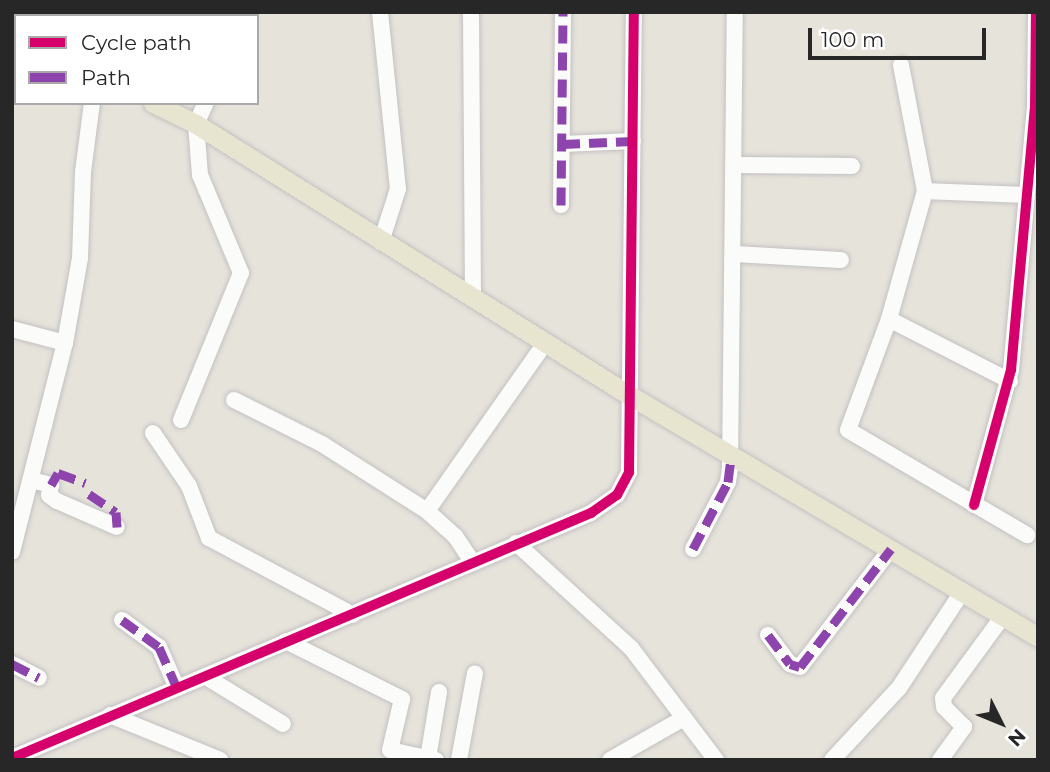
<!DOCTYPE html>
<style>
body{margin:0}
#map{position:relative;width:1050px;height:772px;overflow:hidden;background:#e6e3db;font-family:Montserrat,sans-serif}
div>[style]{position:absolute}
.roads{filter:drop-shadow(0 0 2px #c3c1c2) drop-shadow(0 0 2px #c3c1c2)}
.minor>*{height:16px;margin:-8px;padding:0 8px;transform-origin:8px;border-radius:8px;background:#fbfbfa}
.major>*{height:19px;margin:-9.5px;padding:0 9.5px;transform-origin:9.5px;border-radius:9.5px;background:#e7e5d0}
.quiet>*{height:9px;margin-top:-4.5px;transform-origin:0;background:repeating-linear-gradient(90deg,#8e44ad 0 18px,transparent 0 27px)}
.cycleway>*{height:10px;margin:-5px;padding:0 5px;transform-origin:5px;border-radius:5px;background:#d6006c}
span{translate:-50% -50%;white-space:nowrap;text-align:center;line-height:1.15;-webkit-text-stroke:5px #fff;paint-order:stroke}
.frame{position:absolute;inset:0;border:14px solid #272727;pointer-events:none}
.legend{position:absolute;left:14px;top:14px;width:245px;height:91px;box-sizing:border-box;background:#fff;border:2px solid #a9a9a9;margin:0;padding:9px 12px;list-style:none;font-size:21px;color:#272727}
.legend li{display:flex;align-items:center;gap:14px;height:35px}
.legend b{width:35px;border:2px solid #a9a9a9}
.north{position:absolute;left:966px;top:688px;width:70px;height:70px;-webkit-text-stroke:5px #fff;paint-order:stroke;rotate:133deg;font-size:19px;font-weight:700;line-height:28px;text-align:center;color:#272727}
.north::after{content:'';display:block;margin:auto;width:24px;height:32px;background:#272727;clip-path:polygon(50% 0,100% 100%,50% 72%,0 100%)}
.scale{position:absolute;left:808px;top:28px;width:178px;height:32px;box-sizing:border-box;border:4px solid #272727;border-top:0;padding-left:9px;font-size:21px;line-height:24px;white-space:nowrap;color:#272727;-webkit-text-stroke:5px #fff;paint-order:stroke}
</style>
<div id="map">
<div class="roads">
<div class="minor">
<i style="left:54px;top:12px;width:4px;rotate:76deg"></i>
<i style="left:380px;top:12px;width:178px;rotate:84.2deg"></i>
<i style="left:398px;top:189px;width:56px;rotate:107.8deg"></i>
<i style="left:471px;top:12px;width:287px;rotate:89.6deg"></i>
<i style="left:901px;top:65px;width:128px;rotate:79.2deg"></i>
<i style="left:925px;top:191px;width:100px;rotate:2.3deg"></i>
<i style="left:12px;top:90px;width:19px;rotate:-78deg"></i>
<i style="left:562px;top:144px;width:71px;rotate:-2.4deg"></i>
<i style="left:737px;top:165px;width:115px;rotate:0.5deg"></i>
<i style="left:561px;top:205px;width:193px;rotate:-89.4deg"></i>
<i style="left:734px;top:254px;width:107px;rotate:3.2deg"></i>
<i style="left:889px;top:319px;width:133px;rotate:-74.3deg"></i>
<i style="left:12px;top:329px;width:55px;rotate:14.8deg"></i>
<i style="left:1010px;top:381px;width:136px;rotate:-152.9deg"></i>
<i style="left:889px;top:319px;width:118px;rotate:110.3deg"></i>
<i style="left:848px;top:430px;width:208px;rotate:30.4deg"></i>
<i style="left:234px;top:400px;width:98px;rotate:26.6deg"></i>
<i style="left:322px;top:444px;width:125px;rotate:32.5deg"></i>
<i style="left:427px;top:511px;width:38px;rotate:42deg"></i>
<i style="left:455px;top:536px;width:32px;rotate:56deg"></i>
<i style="left:181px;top:420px;width:159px;rotate:-67.8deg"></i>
<i style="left:241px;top:273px;width:106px;rotate:-112.7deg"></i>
<i style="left:200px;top:175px;width:51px;rotate:-94.5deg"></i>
<i style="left:196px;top:124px;width:23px;rotate:-65deg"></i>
<i style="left:153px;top:433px;width:64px;rotate:55.8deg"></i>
<i style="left:189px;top:486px;width:56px;rotate:69deg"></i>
<i style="left:209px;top:538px;width:163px;rotate:28.1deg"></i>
<i style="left:31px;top:480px;width:21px;rotate:14deg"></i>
<i style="left:51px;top:485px;width:10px;rotate:101deg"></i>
<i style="left:49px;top:495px;width:10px;rotate:37deg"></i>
<i style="left:57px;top:501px;width:65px;rotate:23.4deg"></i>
<i style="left:974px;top:505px;width:140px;rotate:-74.7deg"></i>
<i style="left:1011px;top:370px;width:264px;rotate:-84.8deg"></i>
<i style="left:1035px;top:107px;width:95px;rotate:-89.4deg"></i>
<i style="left:427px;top:511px;width:205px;rotate:-54.9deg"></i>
<i style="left:516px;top:543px;width:156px;rotate:42.4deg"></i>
<i style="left:631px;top:648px;width:141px;rotate:52.8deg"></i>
<i style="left:693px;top:549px;width:76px;rotate:-62.4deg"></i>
<i style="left:728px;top:482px;width:14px;rotate:-82deg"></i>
<i style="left:730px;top:468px;width:456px;rotate:-89.4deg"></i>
<i style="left:12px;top:552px;width:216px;rotate:-75.8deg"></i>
<i style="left:65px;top:343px;width:86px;rotate:-80deg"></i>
<i style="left:80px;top:258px;width:86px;rotate:-88deg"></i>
<i style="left:83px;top:172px;width:70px;rotate:-82.6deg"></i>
<i style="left:122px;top:620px;width:46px;rotate:36.1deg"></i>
<i style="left:159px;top:647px;width:45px;rotate:66.3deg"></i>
<i style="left:768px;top:635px;width:36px;rotate:53deg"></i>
<i style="left:790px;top:664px;width:10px;rotate:17deg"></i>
<i style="left:800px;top:667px;width:149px;rotate:-52.4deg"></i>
<i style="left:286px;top:641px;width:130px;rotate:26.6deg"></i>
<i style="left:402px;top:699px;width:52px;rotate:103.2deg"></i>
<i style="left:390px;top:750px;width:47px;rotate:12.3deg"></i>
<i style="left:12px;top:664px;width:30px;rotate:27deg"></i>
<i style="left:206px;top:677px;width:90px;rotate:31.4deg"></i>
<i style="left:110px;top:715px;width:119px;rotate:22.2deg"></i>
<i style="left:12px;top:758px;width:629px;rotate:-22.94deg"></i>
<i style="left:591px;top:513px;width:32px;rotate:-35deg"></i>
<i style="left:617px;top:495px;width:26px;rotate:-62deg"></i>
<i style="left:629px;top:472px;width:460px;rotate:-89.4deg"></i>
<i style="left:428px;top:758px;width:67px;rotate:-80.5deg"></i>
<i style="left:459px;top:760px;width:88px;rotate:-79.6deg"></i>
<i style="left:610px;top:760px;width:85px;rotate:-29.6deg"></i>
<i style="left:832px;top:760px;width:98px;rotate:-47.1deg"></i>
<i style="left:899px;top:688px;width:115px;rotate:-56.7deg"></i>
<i style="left:940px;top:760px;width:41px;rotate:-54deg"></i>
<i style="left:964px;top:727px;width:28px;rotate:-135deg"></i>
<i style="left:944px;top:707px;width:9px;rotate:-96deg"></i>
<i style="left:943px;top:698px;width:102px;rotate:-53.8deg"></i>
</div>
<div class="major">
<i style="left:12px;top:66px;width:4px;rotate:14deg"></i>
<i style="left:153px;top:103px;width:48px;rotate:26deg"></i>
<i style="left:196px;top:124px;width:511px;rotate:32.04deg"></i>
<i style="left:629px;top:395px;width:475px;rotate:30.6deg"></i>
</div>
</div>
<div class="quiet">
<i style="left:562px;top:144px;width:71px;rotate:-2.4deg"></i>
<i style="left:561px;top:205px;width:193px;rotate:-89.4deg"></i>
<i style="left:51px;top:485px;width:14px;rotate:-60deg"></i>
<i style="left:58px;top:473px;width:29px;rotate:20deg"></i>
<i style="left:89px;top:494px;width:32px;rotate:34deg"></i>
<i style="left:116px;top:512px;width:15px;rotate:86deg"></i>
<i style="left:693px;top:549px;width:76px;rotate:-62.4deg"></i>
<i style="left:728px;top:482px;width:26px;rotate:-83deg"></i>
<i style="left:122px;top:620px;width:46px;rotate:36.1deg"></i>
<i style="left:159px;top:647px;width:45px;rotate:66.3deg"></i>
<i style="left:768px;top:635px;width:36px;rotate:53deg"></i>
<i style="left:790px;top:664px;width:10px;rotate:17deg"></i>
<i style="left:800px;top:667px;width:149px;rotate:-52.4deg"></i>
<i style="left:12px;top:664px;width:30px;rotate:27deg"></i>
</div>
<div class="cycleway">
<i style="left:974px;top:505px;width:140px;rotate:-74.7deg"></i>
<i style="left:1011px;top:370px;width:264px;rotate:-84.8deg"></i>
<i style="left:1035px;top:107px;width:95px;rotate:-89.4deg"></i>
<i style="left:12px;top:758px;width:629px;rotate:-22.94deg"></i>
<i style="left:591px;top:513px;width:32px;rotate:-35deg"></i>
<i style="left:617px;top:495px;width:26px;rotate:-62deg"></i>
<i style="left:629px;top:472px;width:460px;rotate:-89.4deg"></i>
</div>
<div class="frame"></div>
<ul class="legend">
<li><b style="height:9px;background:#d6006c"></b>Cycle path</li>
<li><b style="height:9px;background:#8e44ad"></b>Path</li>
</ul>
<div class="north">N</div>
<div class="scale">100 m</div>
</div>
